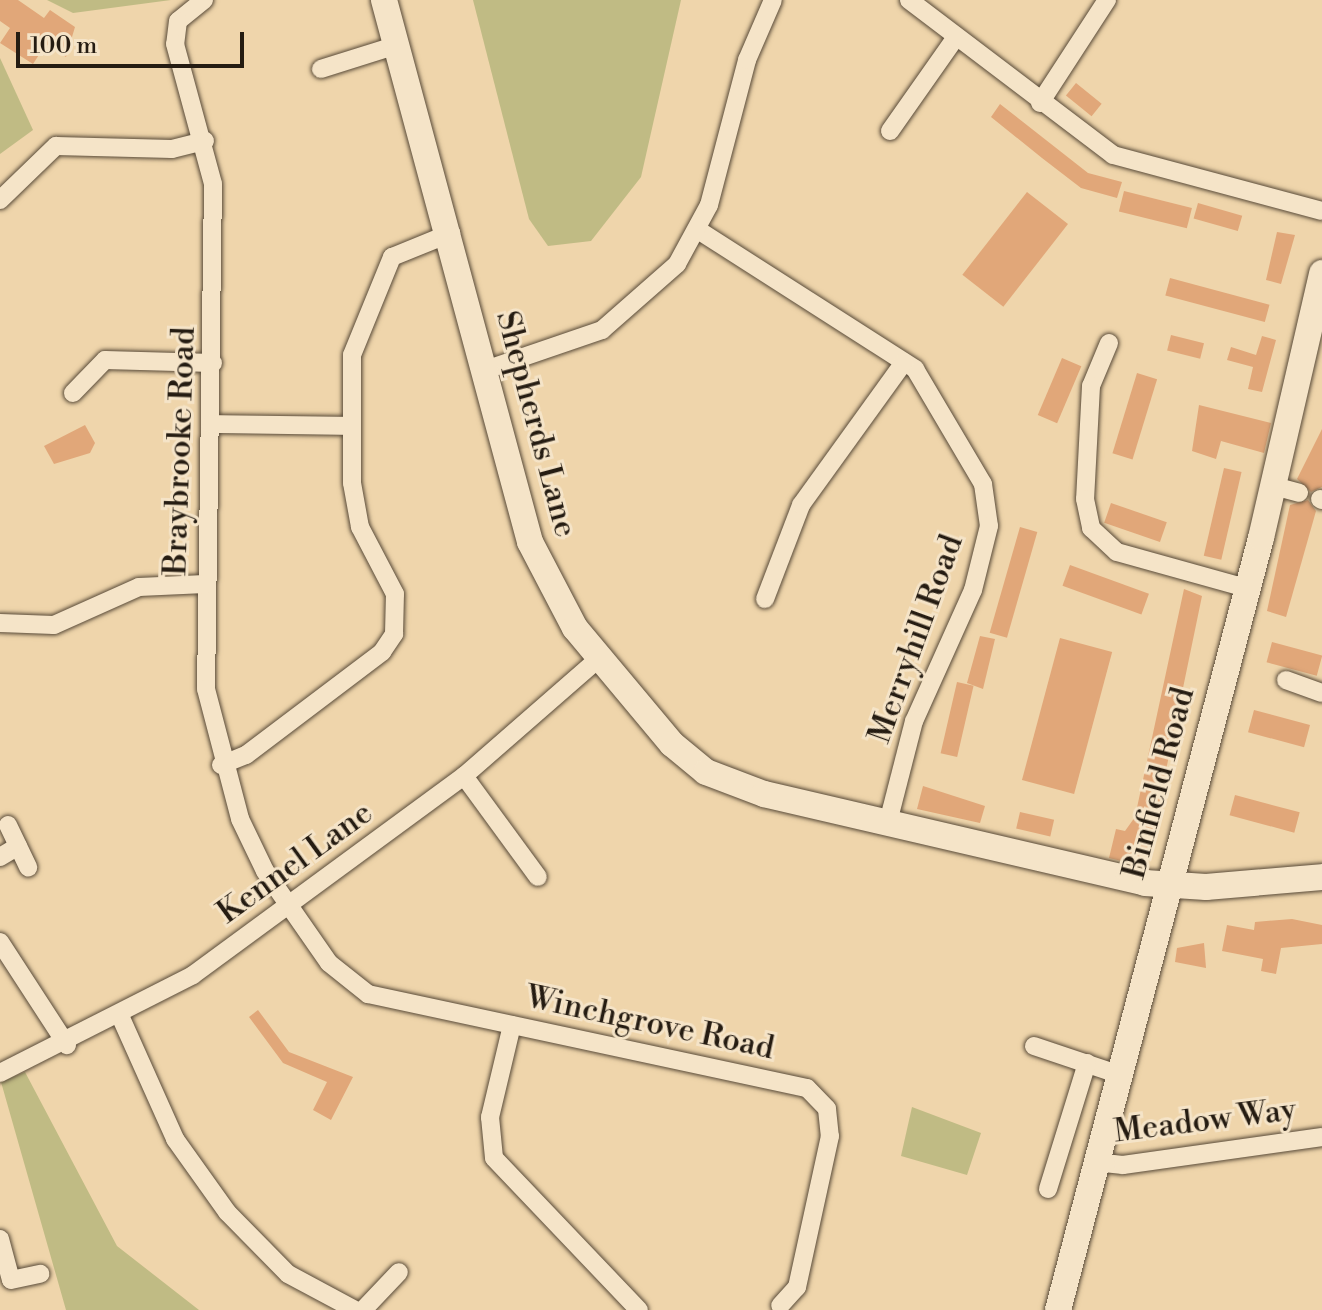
<!DOCTYPE html>
<style>
body{margin:0}
#map{position:relative;width:1322px;height:1310px;overflow:hidden;background:#efd5ab;font-family:"Libre Bodoni",serif}
div>[style]{position:absolute}
.green>*{inset:0;background:#c0bb84}
.building>*{inset:0;background:#e1a779;transform-origin:0 0}
.roads{filter:drop-shadow(0 0 2px #584a38) drop-shadow(0 0 2px #584a38)}
.street>*{height:18px;margin:-9px;padding:0 9px;transform-origin:9px;border-radius:9px;background:#f5e4c8}
.secondary>*{height:26px;margin:-13px;padding:0 13px;transform-origin:13px;border-radius:13px;background:#f5e4c8}
span{translate:-50% -50%;white-space:nowrap;text-align:center;line-height:1.15;-webkit-text-stroke:6px #f5e4c8;paint-order:stroke}
.street-label{font-size:32px;color:#251c12}
.scale{position:absolute;left:16px;top:32px;width:228px;height:36px;box-sizing:border-box;border:4px solid #251c12;border-top:0;padding-left:10px;font-size:24px;line-height:28px;white-space:nowrap;color:#251c12;-webkit-text-stroke:6px #f5e4c8;paint-order:stroke}
</style>
<div id="map">
<div class="green">
<i style="clip-path:polygon(47px 0,171px 0,73px 13px)"></i>
<i style="clip-path:polygon(473px 0,681px 0,641px 177px,591px 241px,548px 246px,529px 219px)"></i>
<i style="clip-path:polygon(0 58px,33px 130px,0 154px)"></i>
<i style="clip-path:polygon(25px 1072px,117px 1246px,199px 1310px,66px 1310px,1px 1082px)"></i>
<i style="clip-path:polygon(912px 1107px,981px 1133px,967px 1175px,901px 1156px)"></i>
</div>
<div class="building">
<i style="clip-path:polygon(0 0,18px 0,44px 18px,50px 10px,75px 27px,66px 57px,46px 44px,33px 64px,0 43px,10px 28px,0 21px)"></i>
<i style="left:1076px;top:83px;width:33px;height:16px;rotate:39deg"></i>
<i style="clip-path:polygon(1000px 104px,1088px 173px,1122px 182px,1117px 198px,1081px 188px,1042px 158px,991px 117px)"></i>
<i style="left:1124px;top:191px;width:70px;height:21px;rotate:14deg"></i>
<i style="left:1027px;top:192px;width:52px;height:105px;rotate:38deg"></i>
<i style="left:1198px;top:203px;width:46px;height:16px;rotate:16deg"></i>
<i style="clip-path:polygon(1277px 232px,1295px 235px,1281px 284px,1266px 280px)"></i>
<i style="left:1170px;top:278px;width:103px;height:18px;rotate:15deg"></i>
<i style="left:1171px;top:335px;width:34px;height:16px;rotate:14deg"></i>
<i style="clip-path:polygon(1262px 336px,1276px 340px,1262px 392px,1248px 389px,1253px 367px,1227px 360px,1231px 347px,1256px 355px)"></i>
<i style="left:1062px;top:358px;width:21px;height:62px;rotate:23deg"></i>
<i style="left:1137px;top:373px;width:21px;height:84px;rotate:17deg"></i>
<i style="clip-path:polygon(1199px 405px,1271px 423px,1264px 453px,1221px 441px,1216px 459px,1192px 451px)"></i>
<i style="clip-path:polygon(85px 425px,95px 443px,90px 453px,54px 464px,44px 446px)"></i>
<i style="clip-path:polygon(1322px 429px,1322px 487px,1311px 492px,1297px 479px)"></i>
<i style="left:1224px;top:468px;width:18px;height:90px;rotate:13deg"></i>
<i style="clip-path:polygon(1308px 500px,1316px 511px,1286px 617px,1267px 611px,1290px 505px)"></i>
<i style="left:1111px;top:503px;width:59px;height:21px;rotate:19deg"></i>
<i style="left:1020px;top:527px;width:18px;height:110px;rotate:16deg"></i>
<i style="left:1070px;top:565px;width:84px;height:22px;rotate:20deg"></i>
<i style="clip-path:polygon(1184px 589px,1202px 596px,1146px 867px,1109px 858px,1116px 829px,1125px 831px,1135px 817px)"></i>
<i style="clip-path:polygon(980px 636px,995px 639px,983px 689px,967px 683px)"></i>
<i style="left:1060px;top:638px;width:54px;height:147px;rotate:15deg"></i>
<i style="left:1272px;top:642px;width:52px;height:21px;rotate:15deg"></i>
<i style="left:957px;top:682px;width:17px;height:73px;rotate:13deg"></i>
<i style="left:1254px;top:710px;width:58px;height:23px;rotate:15deg"></i>
<i style="clip-path:polygon(923px 786px,985px 806px,980px 823px,917px 809px)"></i>
<i style="left:1235px;top:795px;width:67px;height:21px;rotate:15deg"></i>
<i style="left:1020px;top:812px;width:35px;height:17px;rotate:13deg"></i>
<i style="clip-path:polygon(1292px 919px,1322px 925px,1322px 944px,1281px 948px,1276px 974px,1261px 971px,1263px 959px,1222px 951px,1227px 925px,1254px 930px,1255px 922px)"></i>
<i style="clip-path:polygon(1204px 943px,1206px 968px,1175px 962px,1177px 948px)"></i>
<i style="clip-path:polygon(258px 1010px,289px 1052px,353px 1077px,331px 1120px,313px 1110px,327px 1082px,283px 1063px,249px 1017px)"></i>
</div>
<div class="roads">
<div class="street">
<i style="left:204px;top:0;width:33px;rotate:141deg"></i>
<i style="left:178px;top:21px;width:23px;rotate:97deg"></i>
<i style="left:175px;top:44px;width:145px;rotate:74.8deg"></i>
<i style="left:213px;top:184px;width:505px;rotate:90.79deg"></i>
<i style="left:206px;top:689px;width:134px;rotate:75.3deg"></i>
<i style="left:240px;top:819px;width:58px;rotate:64.3deg"></i>
<i style="left:265px;top:871px;width:112px;rotate:55.2deg"></i>
<i style="left:329px;top:963px;width:50px;rotate:38.5deg"></i>
<i style="left:368px;top:994px;width:449px;rotate:12.1deg"></i>
<i style="left:807px;top:1088px;width:29px;rotate:46deg"></i>
<i style="left:827px;top:1109px;width:27px;rotate:84deg"></i>
<i style="left:830px;top:1136px;width:155px;rotate:102.3deg"></i>
<i style="left:797px;top:1287px;width:25px;rotate:132deg"></i>
<i style="left:909px;top:0;width:256px;rotate:37.2deg"></i>
<i style="left:1113px;top:155px;width:216px;rotate:15deg"></i>
<i style="left:321px;top:69px;width:80px;rotate:-17.5deg"></i>
<i style="left:1040px;top:103px;width:123px;rotate:-57deg"></i>
<i style="left:890px;top:131px;width:115px;rotate:-54.9deg"></i>
<i style="left:0;top:200px;width:78px;rotate:-44deg"></i>
<i style="left:56px;top:146px;width:116px;rotate:1.5deg"></i>
<i style="left:172px;top:149px;width:34px;rotate:-14deg"></i>
<i style="left:698px;top:230px;width:258px;rotate:32.6deg"></i>
<i style="left:915px;top:369px;width:134px;rotate:59.4deg"></i>
<i style="left:983px;top:484px;width:42px;rotate:81.9deg"></i>
<i style="left:989px;top:526px;width:66px;rotate:104deg"></i>
<i style="left:973px;top:590px;width:144px;rotate:114.2deg"></i>
<i style="left:914px;top:721px;width:104px;rotate:104.4deg"></i>
<i style="left:1109px;top:343px;width:47px;rotate:112.7deg"></i>
<i style="left:1091px;top:386px;width:113px;rotate:93deg"></i>
<i style="left:1085px;top:499px;width:30px;rotate:78deg"></i>
<i style="left:1091px;top:528px;width:35px;rotate:43deg"></i>
<i style="left:1117px;top:552px;width:134px;rotate:15.6deg"></i>
<i style="left:485px;top:370px;width:124px;rotate:-18.9deg"></i>
<i style="left:602px;top:330px;width:100px;rotate:-41.3deg"></i>
<i style="left:677px;top:264px;width:67px;rotate:-61.5deg"></i>
<i style="left:709px;top:205px;width:150px;rotate:-75.3deg"></i>
<i style="left:747px;top:60px;width:65px;rotate:-66.6deg"></i>
<i style="left:73px;top:393px;width:46px;rotate:-45.9deg"></i>
<i style="left:105px;top:360px;width:108px;rotate:1.6deg"></i>
<i style="left:211px;top:424px;width:137px;rotate:0.8deg"></i>
<i style="left:1270px;top:485px;width:30px;rotate:15deg"></i>
<i style="left:1320px;top:499px;width:2px;rotate:27deg"></i>
<i style="left:765px;top:599px;width:101px;rotate:-69deg"></i>
<i style="left:801px;top:505px;width:176px;rotate:-54.2deg"></i>
<i style="left:0;top:623px;width:54px;rotate:2.1deg"></i>
<i style="left:54px;top:625px;width:93px;rotate:-24.1deg"></i>
<i style="left:139px;top:587px;width:66px;rotate:-2.6deg"></i>
<i style="left:1286px;top:680px;width:38px;rotate:20deg"></i>
<i style="left:221px;top:765px;width:27px;rotate:-22deg"></i>
<i style="left:246px;top:755px;width:171px;rotate:-37.1deg"></i>
<i style="left:382px;top:652px;width:22px;rotate:-56deg"></i>
<i style="left:394px;top:634px;width:40px;rotate:-88.6deg"></i>
<i style="left:395px;top:594px;width:76px;rotate:-117.6deg"></i>
<i style="left:360px;top:527px;width:45px;rotate:-100.3deg"></i>
<i style="left:352px;top:483px;width:128px;rotate:-90deg"></i>
<i style="left:352px;top:355px;width:106px;rotate:-67.8deg"></i>
<i style="left:392px;top:257px;width:64px;rotate:-22.1deg"></i>
<i style="left:464px;top:776px;width:125px;rotate:53.8deg"></i>
<i style="left:8px;top:825px;width:47px;rotate:64.5deg"></i>
<i style="left:0;top:857px;width:21px;rotate:-31deg"></i>
<i style="left:0;top:942px;width:123px;rotate:57deg"></i>
<i style="left:121px;top:1018px;width:133px;rotate:65.9deg"></i>
<i style="left:175px;top:1139px;width:90px;rotate:54.5deg"></i>
<i style="left:227px;top:1212px;width:87px;rotate:45.5deg"></i>
<i style="left:288px;top:1274px;width:76px;rotate:28.2deg"></i>
<i style="left:512px;top:1025px;width:95px;rotate:103.4deg"></i>
<i style="left:490px;top:1117px;width:41px;rotate:84.4deg"></i>
<i style="left:494px;top:1158px;width:210px;rotate:46.4deg"></i>
<i style="left:1034px;top:1046px;width:88px;rotate:18.6deg"></i>
<i style="left:0;top:1073px;width:216px;rotate:-26.9deg"></i>
<i style="left:193px;top:975px;width:336px;rotate:-36.3deg"></i>
<i style="left:464px;top:776px;width:178px;rotate:-41.1deg"></i>
<i style="left:1095px;top:1162px;width:28px;rotate:6deg"></i>
<i style="left:1123px;top:1165px;width:201px;rotate:-8deg"></i>
<i style="left:1048px;top:1189px;width:132px;rotate:-72.8deg"></i>
<i style="left:0;top:1239px;width:42px;rotate:75deg"></i>
<i style="left:11px;top:1280px;width:30px;rotate:-12deg"></i>
<i style="left:363px;top:1310px;width:52px;rotate:-46.5deg"></i>
</div>
<div class="secondary">
<i style="left:384px;top:0;width:561px;rotate:74.92deg"></i>
<i style="left:530px;top:542px;width:97px;rotate:62.4deg"></i>
<i style="left:575px;top:628px;width:151px;rotate:50.1deg"></i>
<i style="left:672px;top:744px;width:44px;rotate:39.5deg"></i>
<i style="left:706px;top:772px;width:62px;rotate:20.8deg"></i>
<i style="left:764px;top:794px;width:391px;rotate:13.1deg"></i>
<i style="left:1145px;top:883px;width:61px;rotate:3.8deg"></i>
<i style="left:1206px;top:887px;width:116px;rotate:-4.9deg"></i>
<i style="left:1058px;top:1310px;width:798px;rotate:-75.27deg"></i>
<i style="left:1261px;top:538px;width:272px;rotate:-77deg"></i>
</div>
</div>
<div class="street-label">
<span style="left:536px;top:424px;rotate:75deg">Shepherds Lane</span>
<span style="left:180px;top:451px;rotate:-88deg">Braybrooke Road</span>
<span style="left:916px;top:639px;rotate:-70deg">Merryhill Road</span>
<span style="left:1159px;top:783px;rotate:-75deg">Binfield Road</span>
<span style="left:295px;top:863px;rotate:-36deg">Kennel Lane</span>
<span style="left:650px;top:1023px;rotate:12deg">Winchgrove Road</span>
<span style="left:1205px;top:1121px;rotate:-7deg">Meadow Way</span>
</div>
<div class="scale">100 m</div>
</div>
